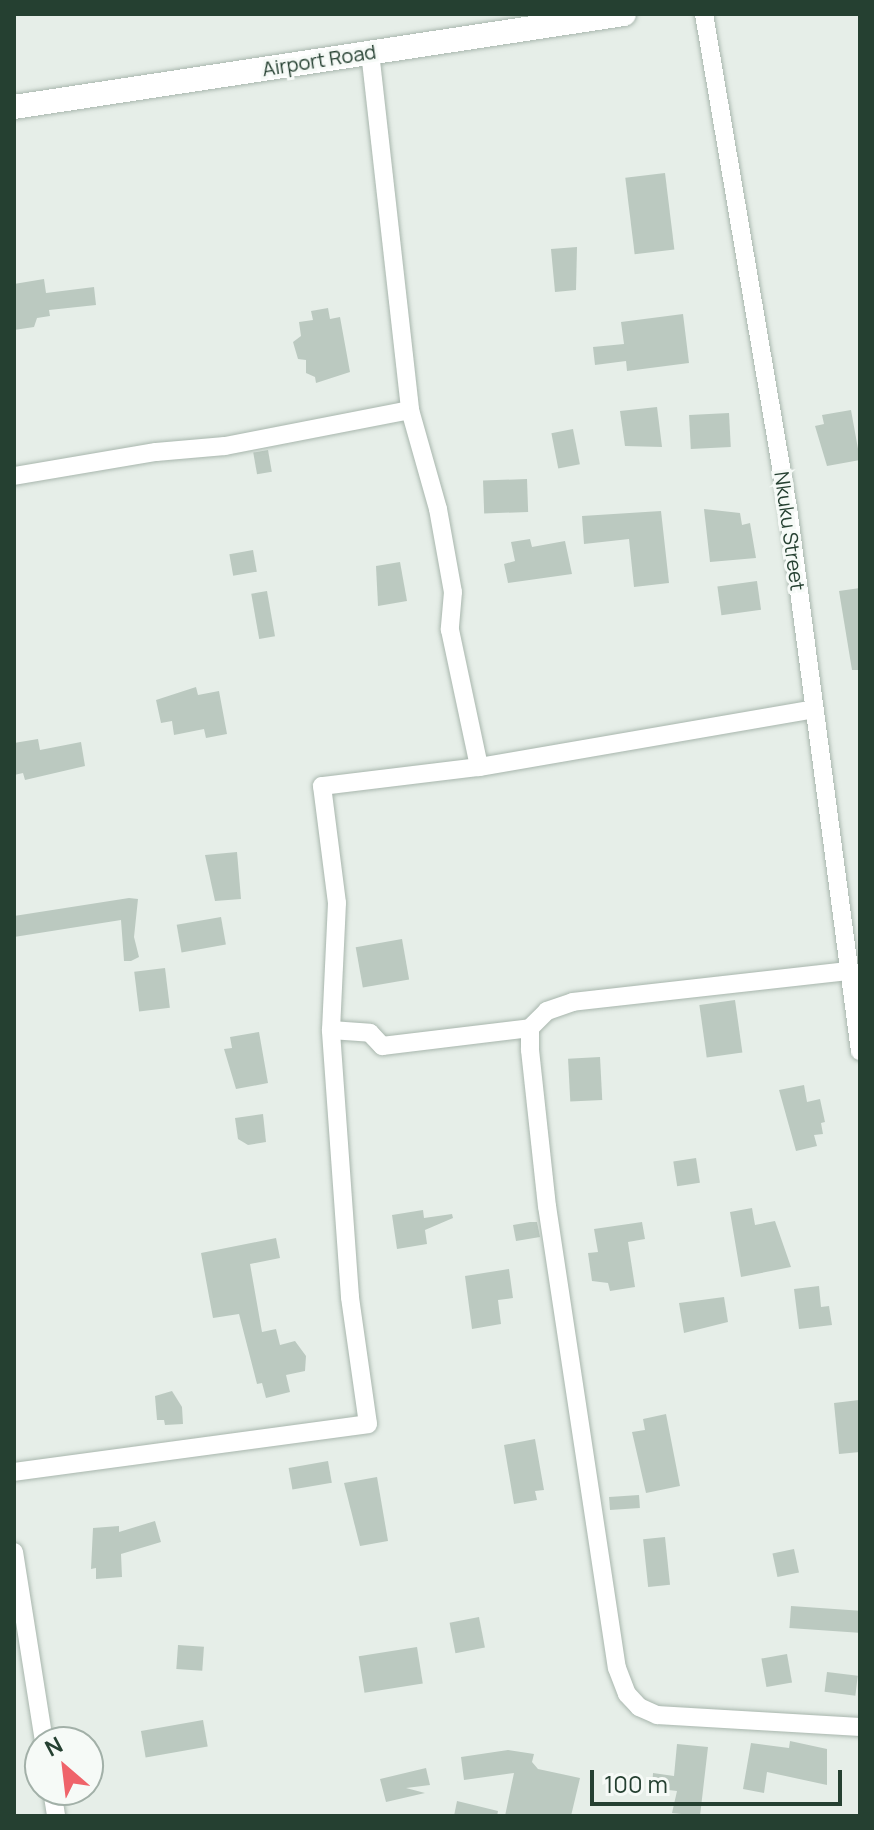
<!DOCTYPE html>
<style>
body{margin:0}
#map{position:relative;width:874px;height:1830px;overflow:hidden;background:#e6eee8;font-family:Manrope,sans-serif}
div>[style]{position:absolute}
.building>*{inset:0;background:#bbc9c0;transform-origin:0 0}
.roads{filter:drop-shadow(0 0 2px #a8b6ad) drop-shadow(0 0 2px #a8b6ad)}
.street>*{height:18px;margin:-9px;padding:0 9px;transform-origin:9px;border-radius:9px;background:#fff}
.secondary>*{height:24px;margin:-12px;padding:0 12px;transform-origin:12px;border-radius:12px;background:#fff}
span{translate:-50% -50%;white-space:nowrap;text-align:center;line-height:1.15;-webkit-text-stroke:6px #f6faf7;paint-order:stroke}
.street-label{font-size:20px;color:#254031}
.frame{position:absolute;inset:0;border:16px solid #254031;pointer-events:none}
.north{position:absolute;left:24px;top:1726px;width:80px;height:80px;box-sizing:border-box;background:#f6faf7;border:2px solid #a2b0a8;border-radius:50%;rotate:332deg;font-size:22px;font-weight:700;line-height:32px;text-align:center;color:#254031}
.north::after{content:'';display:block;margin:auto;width:28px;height:36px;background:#ef636a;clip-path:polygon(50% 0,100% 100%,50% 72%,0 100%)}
.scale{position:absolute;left:590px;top:1770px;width:252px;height:36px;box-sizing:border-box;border:4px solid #254031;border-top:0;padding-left:10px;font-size:24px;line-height:28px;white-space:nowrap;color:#254031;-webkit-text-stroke:6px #f6faf7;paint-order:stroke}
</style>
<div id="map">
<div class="building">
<i style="left:665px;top:173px;width:77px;height:40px;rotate:83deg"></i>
<i style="clip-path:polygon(577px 247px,576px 290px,555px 292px,551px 249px)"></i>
<i style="clip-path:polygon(44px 279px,46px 293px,94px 287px,96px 305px,49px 310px,50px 316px,37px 318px,34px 327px,14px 330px,14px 284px)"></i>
<i style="clip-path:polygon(328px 308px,330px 319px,340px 317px,350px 372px,316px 383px,315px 377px,306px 373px,306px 360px,298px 359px,293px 342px,301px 336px,299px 322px,313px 320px,311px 311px)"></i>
<i style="clip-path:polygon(683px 314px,689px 363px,627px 371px,626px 361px,595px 365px,593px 347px,624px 344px,621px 322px)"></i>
<i style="clip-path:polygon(657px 407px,662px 447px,625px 446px,620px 411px)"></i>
<i style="clip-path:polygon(851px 410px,860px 460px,827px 466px,815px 426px,824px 424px,822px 415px)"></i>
<i style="left:729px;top:413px;width:34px;height:40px;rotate:87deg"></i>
<i style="left:573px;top:429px;width:36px;height:22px;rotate:79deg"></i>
<i style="left:268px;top:450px;width:22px;height:15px;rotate:80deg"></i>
<i style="left:527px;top:479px;width:33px;height:44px;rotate:88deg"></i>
<i style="clip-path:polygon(704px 509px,740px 513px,742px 525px,750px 523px,756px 558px,710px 562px)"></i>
<i style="clip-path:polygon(661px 511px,669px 583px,634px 587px,629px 539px,584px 544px,582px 516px)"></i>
<i style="clip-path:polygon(530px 539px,532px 547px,565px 541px,572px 574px,508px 583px,504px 564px,515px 561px,511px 542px)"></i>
<i style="left:253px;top:550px;width:22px;height:24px;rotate:80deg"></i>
<i style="clip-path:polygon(400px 562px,407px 601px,378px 606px,376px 566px)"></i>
<i style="left:757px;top:581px;width:29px;height:40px;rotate:82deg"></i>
<i style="clip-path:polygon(860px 588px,860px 670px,852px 670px,839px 591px)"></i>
<i style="left:267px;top:591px;width:46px;height:16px;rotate:80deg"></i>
<i style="clip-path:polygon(196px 687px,198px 695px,219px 691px,227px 734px,206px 738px,204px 729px,174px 735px,172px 721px,161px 723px,156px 700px)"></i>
<i style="clip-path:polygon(38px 739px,40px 750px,81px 742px,85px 766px,25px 780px,23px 773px,14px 775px,14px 743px)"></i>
<i style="clip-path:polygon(237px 852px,241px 899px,215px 901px,205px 855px)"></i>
<i style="clip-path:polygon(129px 898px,138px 899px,134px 937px,139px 957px,131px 961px,124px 961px,121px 920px,14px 937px,14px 916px)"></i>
<i style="left:221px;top:917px;width:28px;height:45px;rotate:80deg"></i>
<i style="left:402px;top:939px;width:41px;height:47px;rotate:80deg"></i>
<i style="left:165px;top:968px;width:40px;height:31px;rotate:83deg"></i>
<i style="left:735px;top:1000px;width:53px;height:36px;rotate:82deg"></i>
<i style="clip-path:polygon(259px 1032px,268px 1083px,236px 1089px,224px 1049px,232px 1048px,230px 1037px)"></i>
<i style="left:600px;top:1057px;width:43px;height:32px;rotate:87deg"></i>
<i style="clip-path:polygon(804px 1085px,807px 1102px,820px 1099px,825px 1122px,821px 1123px,823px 1134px,814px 1135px,817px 1146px,796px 1151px,779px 1090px)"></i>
<i style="clip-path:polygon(263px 1114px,266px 1142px,248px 1145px,238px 1139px,235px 1118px)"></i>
<i style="left:696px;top:1158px;width:25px;height:23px;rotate:81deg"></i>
<i style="clip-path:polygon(752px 1208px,755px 1225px,775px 1221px,791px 1267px,741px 1277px,730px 1212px)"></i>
<i style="clip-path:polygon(423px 1210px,424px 1218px,452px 1214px,453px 1218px,425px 1230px,427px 1244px,397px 1249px,392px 1215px)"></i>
<i style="clip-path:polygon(530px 1222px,537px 1222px,540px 1237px,516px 1241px,513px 1225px)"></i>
<i style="clip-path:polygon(642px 1222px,645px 1239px,628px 1242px,635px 1287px,610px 1291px,608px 1283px,592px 1281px,588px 1253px,598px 1252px,594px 1229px)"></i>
<i style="clip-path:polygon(276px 1238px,280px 1258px,250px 1264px,262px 1332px,276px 1329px,280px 1345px,295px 1341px,306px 1356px,305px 1371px,286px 1375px,290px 1392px,266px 1398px,262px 1383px,257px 1384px,239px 1314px,213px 1318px,201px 1253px)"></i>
<i style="clip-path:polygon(509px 1269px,513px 1298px,498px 1300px,501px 1324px,472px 1329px,465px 1276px)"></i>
<i style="clip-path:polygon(819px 1286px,821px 1307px,829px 1306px,832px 1325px,799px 1329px,794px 1289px)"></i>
<i style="clip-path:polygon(724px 1297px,728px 1322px,684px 1333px,679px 1303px)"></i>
<i style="clip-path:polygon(172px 1391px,182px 1407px,183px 1424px,165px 1425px,164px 1420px,157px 1420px,155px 1396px)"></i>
<i style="clip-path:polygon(859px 1400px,860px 1452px,839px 1454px,834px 1403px)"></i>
<i style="clip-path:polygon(666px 1414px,680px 1486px,646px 1493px,632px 1432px,645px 1430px,643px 1419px)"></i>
<i style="clip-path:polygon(535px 1439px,544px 1490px,535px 1491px,537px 1500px,514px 1504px,504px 1445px)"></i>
<i style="left:328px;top:1461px;width:22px;height:40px;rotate:80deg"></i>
<i style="clip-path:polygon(377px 1477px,388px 1541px,360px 1546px,344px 1483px)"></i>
<i style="left:639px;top:1495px;width:13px;height:30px;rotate:86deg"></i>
<i style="clip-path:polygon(155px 1521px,161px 1542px,121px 1554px,122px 1577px,96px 1579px,96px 1568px,91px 1569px,93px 1528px,119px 1526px,119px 1532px)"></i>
<i style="left:665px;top:1537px;width:48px;height:22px;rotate:84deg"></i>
<i style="left:794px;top:1549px;width:24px;height:22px;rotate:78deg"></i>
<i style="left:791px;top:1606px;width:69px;height:22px;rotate:4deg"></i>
<i style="left:479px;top:1617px;width:31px;height:30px;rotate:79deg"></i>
<i style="left:178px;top:1645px;width:26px;height:24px;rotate:4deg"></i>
<i style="left:417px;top:1647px;width:37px;height:59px;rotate:81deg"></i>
<i style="left:787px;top:1654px;width:29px;height:26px;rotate:80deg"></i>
<i style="left:827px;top:1672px;width:31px;height:20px;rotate:7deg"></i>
<i style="left:203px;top:1720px;width:27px;height:63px;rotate:80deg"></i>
<i style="clip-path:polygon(790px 1741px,827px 1749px,827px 1785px,767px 1772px,764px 1793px,743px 1789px,751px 1743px,789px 1748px)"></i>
<i style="clip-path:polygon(677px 1744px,708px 1747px,700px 1816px,672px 1813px,677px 1791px,652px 1788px,653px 1773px,674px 1776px)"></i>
<i style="clip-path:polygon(508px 1750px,534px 1754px,532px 1762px,538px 1769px,580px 1778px,571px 1816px,505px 1816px,514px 1773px,464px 1780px,461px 1757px)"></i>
<i style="clip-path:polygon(426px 1768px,430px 1785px,406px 1788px,425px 1793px,386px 1802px,380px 1779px)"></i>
<i style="clip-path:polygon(457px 1801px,498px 1811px,497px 1816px,454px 1816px)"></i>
</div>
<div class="roads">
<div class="street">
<i style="left:704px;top:14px;width:501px;rotate:80.35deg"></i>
<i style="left:788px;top:508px;width:548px;rotate:82.45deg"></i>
<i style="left:370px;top:52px;width:360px;rotate:83.6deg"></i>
<i style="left:410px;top:410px;width:103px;rotate:74.2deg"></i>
<i style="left:438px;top:509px;width:84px;rotate:79.8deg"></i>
<i style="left:453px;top:592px;width:38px;rotate:95deg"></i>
<i style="left:450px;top:630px;width:140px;rotate:78deg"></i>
<i style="left:14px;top:476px;width:144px;rotate:-9.6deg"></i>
<i style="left:156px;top:452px;width:69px;rotate:-5deg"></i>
<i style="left:225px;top:446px;width:188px;rotate:-11deg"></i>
<i style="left:848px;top:971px;width:277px;rotate:173.6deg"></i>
<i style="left:573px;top:1002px;width:28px;rotate:161deg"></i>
<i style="left:547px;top:1011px;width:24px;rotate:135deg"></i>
<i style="left:530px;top:1028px;width:22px;rotate:90deg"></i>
<i style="left:530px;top:1050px;width:157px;rotate:83.8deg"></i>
<i style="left:547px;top:1206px;width:467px;rotate:81.4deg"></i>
<i style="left:617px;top:1668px;width:28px;rotate:69deg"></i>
<i style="left:627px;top:1694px;width:18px;rotate:47deg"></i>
<i style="left:639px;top:1707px;width:20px;rotate:24deg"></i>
<i style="left:657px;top:1715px;width:203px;rotate:3.4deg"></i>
<i style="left:331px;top:1030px;width:39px;rotate:4deg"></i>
<i style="left:370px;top:1033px;width:18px;rotate:47deg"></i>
<i style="left:382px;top:1046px;width:149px;rotate:-6.9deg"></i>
<i style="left:14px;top:1472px;width:357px;rotate:-7.7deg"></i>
<i style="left:368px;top:1424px;width:128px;rotate:-98.1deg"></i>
<i style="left:350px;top:1297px;width:268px;rotate:-94.1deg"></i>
<i style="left:331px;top:1030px;width:127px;rotate:-87.3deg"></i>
<i style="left:337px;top:903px;width:118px;rotate:-97.3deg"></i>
<i style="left:322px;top:786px;width:158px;rotate:-6.9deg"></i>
<i style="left:479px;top:767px;width:340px;rotate:-9.8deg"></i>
<i style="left:14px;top:1552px;width:192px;rotate:81deg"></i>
<i style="left:52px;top:1790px;width:26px;rotate:81deg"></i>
</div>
<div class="secondary">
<i style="left:14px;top:107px;width:617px;rotate:-8.67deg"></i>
</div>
</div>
<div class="street-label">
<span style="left:319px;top:60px;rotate:-9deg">Airport Road</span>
<span style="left:790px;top:531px;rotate:82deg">Nkuku Street</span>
</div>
<div class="frame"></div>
<div class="north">N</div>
<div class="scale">100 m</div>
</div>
